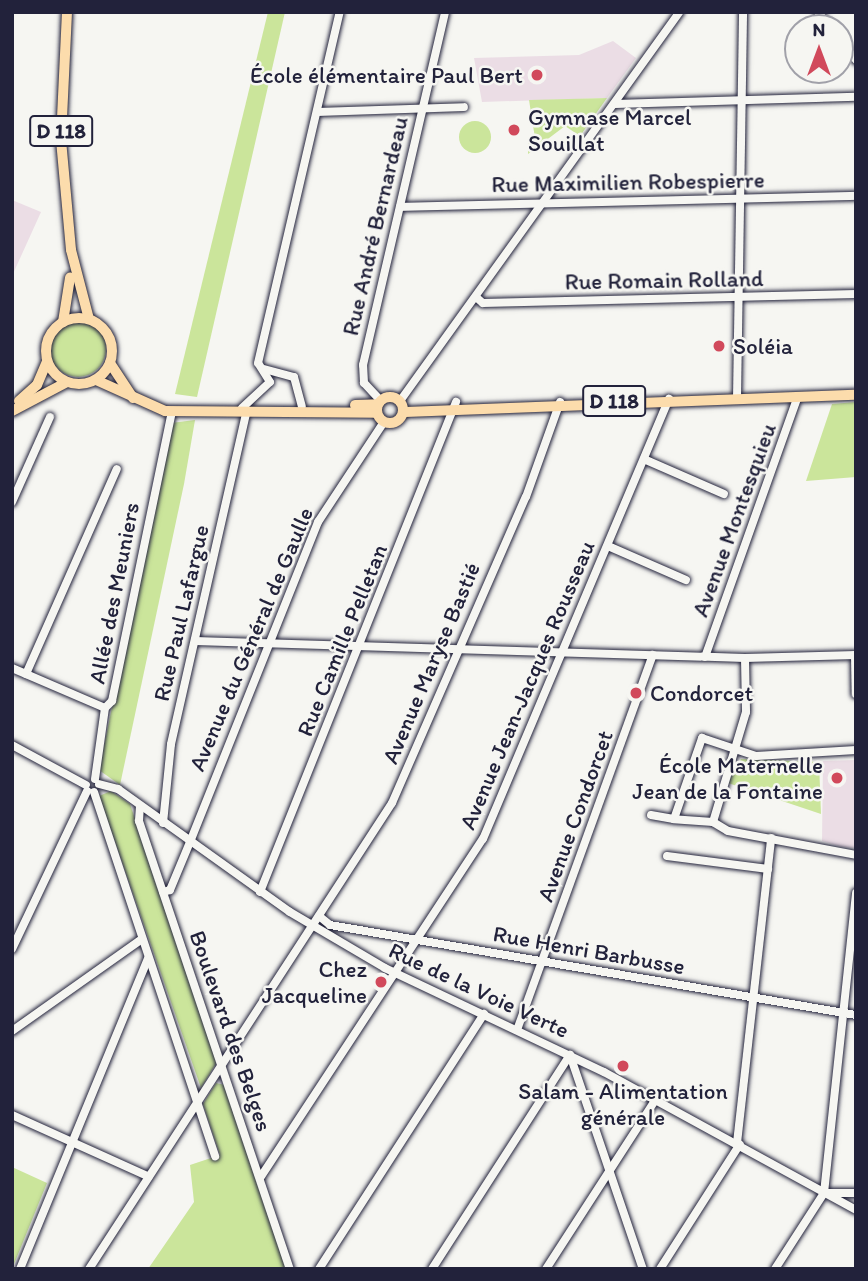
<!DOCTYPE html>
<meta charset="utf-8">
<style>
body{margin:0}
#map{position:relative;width:868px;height:1281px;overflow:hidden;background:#f6f6f2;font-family:Itim,sans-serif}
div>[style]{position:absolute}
.built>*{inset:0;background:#ebdde5}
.green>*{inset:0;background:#cbe59b}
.round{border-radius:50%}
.roads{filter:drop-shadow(0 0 2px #22223b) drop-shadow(0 0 2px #22223b)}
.minor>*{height:8px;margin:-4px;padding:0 4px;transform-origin:4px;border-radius:4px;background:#f6f6f2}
.major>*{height:10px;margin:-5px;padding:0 5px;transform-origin:5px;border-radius:5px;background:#fcdcac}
.major>.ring{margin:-5px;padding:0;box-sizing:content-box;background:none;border:10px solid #fcdcac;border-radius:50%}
.dots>*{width:19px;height:19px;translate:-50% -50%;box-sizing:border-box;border:4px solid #f6f6f2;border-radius:50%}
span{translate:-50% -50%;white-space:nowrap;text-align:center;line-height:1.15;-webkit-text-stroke:5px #f6f6f2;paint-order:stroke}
.shield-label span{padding:2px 5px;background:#f6f6f2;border:2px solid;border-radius:5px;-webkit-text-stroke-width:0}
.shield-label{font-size:21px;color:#22223b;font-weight:700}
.poi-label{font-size:23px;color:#22223b}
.right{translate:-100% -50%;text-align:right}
.left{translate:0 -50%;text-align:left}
.street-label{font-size:23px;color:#22223b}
.frame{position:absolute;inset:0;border:14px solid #22223b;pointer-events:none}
.north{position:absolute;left:784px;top:14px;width:70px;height:70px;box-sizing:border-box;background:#f6f6f2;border:2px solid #a1a1a9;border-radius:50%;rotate:0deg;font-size:19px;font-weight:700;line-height:28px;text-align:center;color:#22223b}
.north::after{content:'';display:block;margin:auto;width:24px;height:32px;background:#d1495b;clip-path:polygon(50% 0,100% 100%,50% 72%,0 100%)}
</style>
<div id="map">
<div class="built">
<i style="clip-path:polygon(613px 41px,636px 58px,607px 98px,482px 102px,474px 58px,579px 55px)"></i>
<i style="clip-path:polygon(12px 200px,41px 212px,12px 276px)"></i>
<i style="clip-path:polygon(856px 760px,856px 848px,842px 847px,822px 841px,823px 761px)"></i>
</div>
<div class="green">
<i style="clip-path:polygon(268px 12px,285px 12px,197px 397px,175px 394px)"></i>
<i style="clip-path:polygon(607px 98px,580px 136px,565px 126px,528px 154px,528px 139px,535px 138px,529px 100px)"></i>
<i class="round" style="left:459px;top:121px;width:32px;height:32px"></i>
<i class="round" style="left:50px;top:321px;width:56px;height:56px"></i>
<i style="clip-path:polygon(856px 402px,856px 477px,806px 481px,832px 404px)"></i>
<i style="clip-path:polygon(195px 420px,184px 484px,120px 785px,99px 770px,171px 423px)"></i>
<i style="clip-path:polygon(741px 759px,819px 762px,821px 814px,728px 783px)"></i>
<i style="clip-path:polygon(111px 791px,130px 804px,217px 1062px,201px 1088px,99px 796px)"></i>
<i style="clip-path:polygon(216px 1083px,225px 1085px,287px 1269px,148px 1269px,194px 1202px,190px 1165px,220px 1155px,203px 1104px)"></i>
<i style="clip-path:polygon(12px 1167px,47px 1183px,12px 1269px)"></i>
</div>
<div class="roads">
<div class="minor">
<i style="left:818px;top:12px;width:20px;rotate:53deg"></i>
<i style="left:840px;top:40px;width:26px;rotate:51deg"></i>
<i style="left:615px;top:104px;width:241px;rotate:-1.7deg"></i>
<i style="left:317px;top:112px;width:147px;rotate:-1.9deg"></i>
<i style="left:400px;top:207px;width:456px;rotate:-1.4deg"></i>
<i style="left:476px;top:297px;width:9px;rotate:41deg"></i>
<i style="left:483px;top:303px;width:373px;rotate:-1.4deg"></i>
<i style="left:264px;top:369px;width:31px;rotate:15deg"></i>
<i style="left:294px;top:377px;width:30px;rotate:75deg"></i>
<i style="left:737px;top:398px;width:386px;rotate:-89.1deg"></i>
<i style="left:381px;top:401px;width:25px;rotate:-133deg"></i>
<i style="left:364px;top:383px;width:18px;rotate:-93deg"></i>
<i style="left:363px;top:365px;width:362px;rotate:-76.9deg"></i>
<i style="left:400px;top:401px;width:479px;rotate:-54.3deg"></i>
<i style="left:242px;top:408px;width:38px;rotate:-43deg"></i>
<i style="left:270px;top:382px;width:22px;rotate:-122deg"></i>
<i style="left:258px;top:363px;width:360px;rotate:-76.9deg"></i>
<i style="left:646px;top:460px;width:85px;rotate:23.6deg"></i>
<i style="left:12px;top:502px;width:93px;rotate:-65.9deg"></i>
<i style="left:608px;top:546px;width:85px;rotate:23.6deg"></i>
<i style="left:195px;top:641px;width:550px;rotate:1.77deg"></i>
<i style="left:745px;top:658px;width:111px;rotate:-1.5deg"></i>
<i style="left:855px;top:655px;width:39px;rotate:89deg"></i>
<i style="left:705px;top:657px;width:277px;rotate:-70.4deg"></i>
<i style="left:745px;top:658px;width:54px;rotate:88.9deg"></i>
<i style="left:746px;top:712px;width:115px;rotate:106.7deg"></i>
<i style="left:713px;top:822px;width:17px;rotate:31deg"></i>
<i style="left:728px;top:831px;width:130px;rotate:10.6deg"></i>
<i style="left:12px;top:668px;width:101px;rotate:23.3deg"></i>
<i style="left:26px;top:674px;width:224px;rotate:-66.1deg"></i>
<i style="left:105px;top:708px;width:10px;rotate:-45deg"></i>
<i style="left:112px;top:701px;width:295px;rotate:-78.3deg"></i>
<i style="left:12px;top:745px;width:84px;rotate:28.4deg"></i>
<i style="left:95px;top:779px;width:72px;rotate:-82deg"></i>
<i style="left:99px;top:784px;width:20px;rotate:15deg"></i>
<i style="left:118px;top:789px;width:211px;rotate:35.6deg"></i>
<i style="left:290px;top:912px;width:110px;rotate:30.5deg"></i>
<i style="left:385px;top:968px;width:242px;rotate:25.4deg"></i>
<i style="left:604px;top:1072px;width:287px;rotate:28.7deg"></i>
<i style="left:94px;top:792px;width:384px;rotate:71.6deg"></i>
<i style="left:140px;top:806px;width:15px;rotate:94deg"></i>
<i style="left:139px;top:821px;width:473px;rotate:71.4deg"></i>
<i style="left:651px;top:815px;width:23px;rotate:10deg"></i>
<i style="left:713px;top:822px;width:39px;rotate:-176deg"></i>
<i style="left:674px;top:819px;width:86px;rotate:-70.9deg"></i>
<i style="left:702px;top:738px;width:57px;rotate:18.4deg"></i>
<i style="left:756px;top:756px;width:100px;rotate:-3.4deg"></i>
<i style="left:163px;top:823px;width:79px;rotate:-84.2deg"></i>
<i style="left:171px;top:744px;width:339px;rotate:-77.2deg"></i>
<i style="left:667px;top:856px;width:102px;rotate:7.3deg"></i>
<i style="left:163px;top:892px;width:7px;rotate:-16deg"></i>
<i style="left:170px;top:890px;width:52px;rotate:-67.4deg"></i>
<i style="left:190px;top:842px;width:345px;rotate:-68.2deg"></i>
<i style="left:318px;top:522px;width:120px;rotate:-56.6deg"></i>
<i style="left:260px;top:892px;width:528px;rotate:-68.2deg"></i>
<i style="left:319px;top:916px;width:14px;rotate:39deg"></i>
<i style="left:330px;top:925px;width:534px;rotate:9.71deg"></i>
<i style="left:12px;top:949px;width:175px;rotate:-64.6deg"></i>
<i style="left:517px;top:1030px;width:399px;rotate:-70.1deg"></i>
<i style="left:12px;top:1031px;width:159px;rotate:-35.3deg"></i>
<i style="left:570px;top:1055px;width:226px;rotate:71.2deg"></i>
<i style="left:12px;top:1115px;width:150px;rotate:24.3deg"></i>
<i style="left:737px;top:1143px;width:307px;rotate:-83.6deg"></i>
<i style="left:260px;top:1178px;width:406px;rotate:-56.7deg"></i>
<i style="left:483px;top:839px;width:478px;rotate:-67.1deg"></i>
<i style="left:824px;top:1193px;width:302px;rotate:-83.9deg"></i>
<i style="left:824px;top:1193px;width:32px"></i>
<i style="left:20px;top:1269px;width:336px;rotate:-67.6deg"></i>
<i style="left:89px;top:1269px;width:556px;rotate:-56.97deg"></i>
<i style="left:392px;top:803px;width:334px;rotate:-66.4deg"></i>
<i style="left:526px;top:497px;width:101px;rotate:-70.3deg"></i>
<i style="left:319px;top:1269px;width:304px;rotate:-57.1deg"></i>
<i style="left:432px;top:1269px;width:255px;rotate:-57.2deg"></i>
<i style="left:546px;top:1269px;width:202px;rotate:-57.1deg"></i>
<i style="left:660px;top:1269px;width:148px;rotate:-57.4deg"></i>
<i style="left:775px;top:1269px;width:90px;rotate:-57.2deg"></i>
</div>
<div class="major">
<i style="left:67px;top:12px;width:128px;rotate:92.7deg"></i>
<i style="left:61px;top:140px;width:110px;rotate:84.8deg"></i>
<i style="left:71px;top:250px;width:71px;rotate:75.4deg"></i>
<i class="ring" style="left:46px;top:318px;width:56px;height:56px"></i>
<i style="left:63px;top:322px;width:45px;rotate:-81deg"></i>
<i style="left:110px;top:363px;width:42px;rotate:56.7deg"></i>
<i style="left:96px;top:380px;width:76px;rotate:24.2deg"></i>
<i style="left:165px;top:411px;width:212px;rotate:0.5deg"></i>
<i class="ring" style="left:377px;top:397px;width:16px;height:16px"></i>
<i style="left:19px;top:401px;width:24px;rotate:-42deg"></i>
<i style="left:37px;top:385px;width:25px;rotate:-67deg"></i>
<i style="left:355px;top:405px;width:23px;rotate:-2deg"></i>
<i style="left:12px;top:411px;width:62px;rotate:-27.8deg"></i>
<i style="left:404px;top:412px;width:452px;rotate:-2.2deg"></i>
</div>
</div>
<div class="dots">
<i style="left:537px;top:75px;background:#d1495b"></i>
<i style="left:514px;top:130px;background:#d1495b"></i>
<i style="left:719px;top:346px;background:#d1495b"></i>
<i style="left:636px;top:693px;background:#d1495b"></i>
<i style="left:837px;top:778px;background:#d1495b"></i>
<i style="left:381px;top:982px;background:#d1495b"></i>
<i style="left:623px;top:1066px;background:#d1495b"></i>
</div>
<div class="shield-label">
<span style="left:61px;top:131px">D 118</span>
<span style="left:614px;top:401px">D 118</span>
</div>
<div class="poi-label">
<span class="right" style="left:523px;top:75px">École élémentaire Paul Bert</span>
<span class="left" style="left:528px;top:130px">Gymnase Marcel<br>Souillat</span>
<span class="left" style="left:733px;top:346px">Soléia</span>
<span class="left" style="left:650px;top:693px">Condorcet</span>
<span class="right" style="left:823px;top:778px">École Maternelle<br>Jean de la Fontaine</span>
<span class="right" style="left:367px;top:982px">Chez<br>Jacqueline</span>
<span style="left:623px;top:1104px">Salam - Alimentation<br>générale</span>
</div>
<div class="street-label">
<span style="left:628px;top:182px;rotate:-1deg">Rue Maximilien Robespierre</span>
<span style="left:375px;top:226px;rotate:-77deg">Rue André Bernardeau</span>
<span style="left:664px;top:280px;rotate:-1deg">Rue Romain Rolland</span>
<span style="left:734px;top:520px;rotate:-70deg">Avenue Montesquieu</span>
<span style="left:114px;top:593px;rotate:-79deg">Allée des Meuniers</span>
<span style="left:181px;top:613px;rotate:-77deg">Rue Paul Lafargue</span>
<span style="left:251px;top:639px;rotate:-67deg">Avenue du Général de Gaulle</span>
<span style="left:342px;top:640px;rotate:-68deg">Rue Camille Pelletan</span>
<span style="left:431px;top:663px;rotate:-67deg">Avenue Maryse Bastié</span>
<span style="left:527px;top:685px;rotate:-67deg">Avenue Jean-Jacques Rousseau</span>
<span style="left:575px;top:816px;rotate:-70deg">Avenue Condorcet</span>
<span style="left:589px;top:950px;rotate:10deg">Rue Henri Barbusse</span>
<span style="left:479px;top:990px;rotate:25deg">Rue de la Voie Verte</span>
<span style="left:231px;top:1031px;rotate:71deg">Boulevard des Belges</span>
</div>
<div class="frame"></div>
<div class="north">N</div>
</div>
